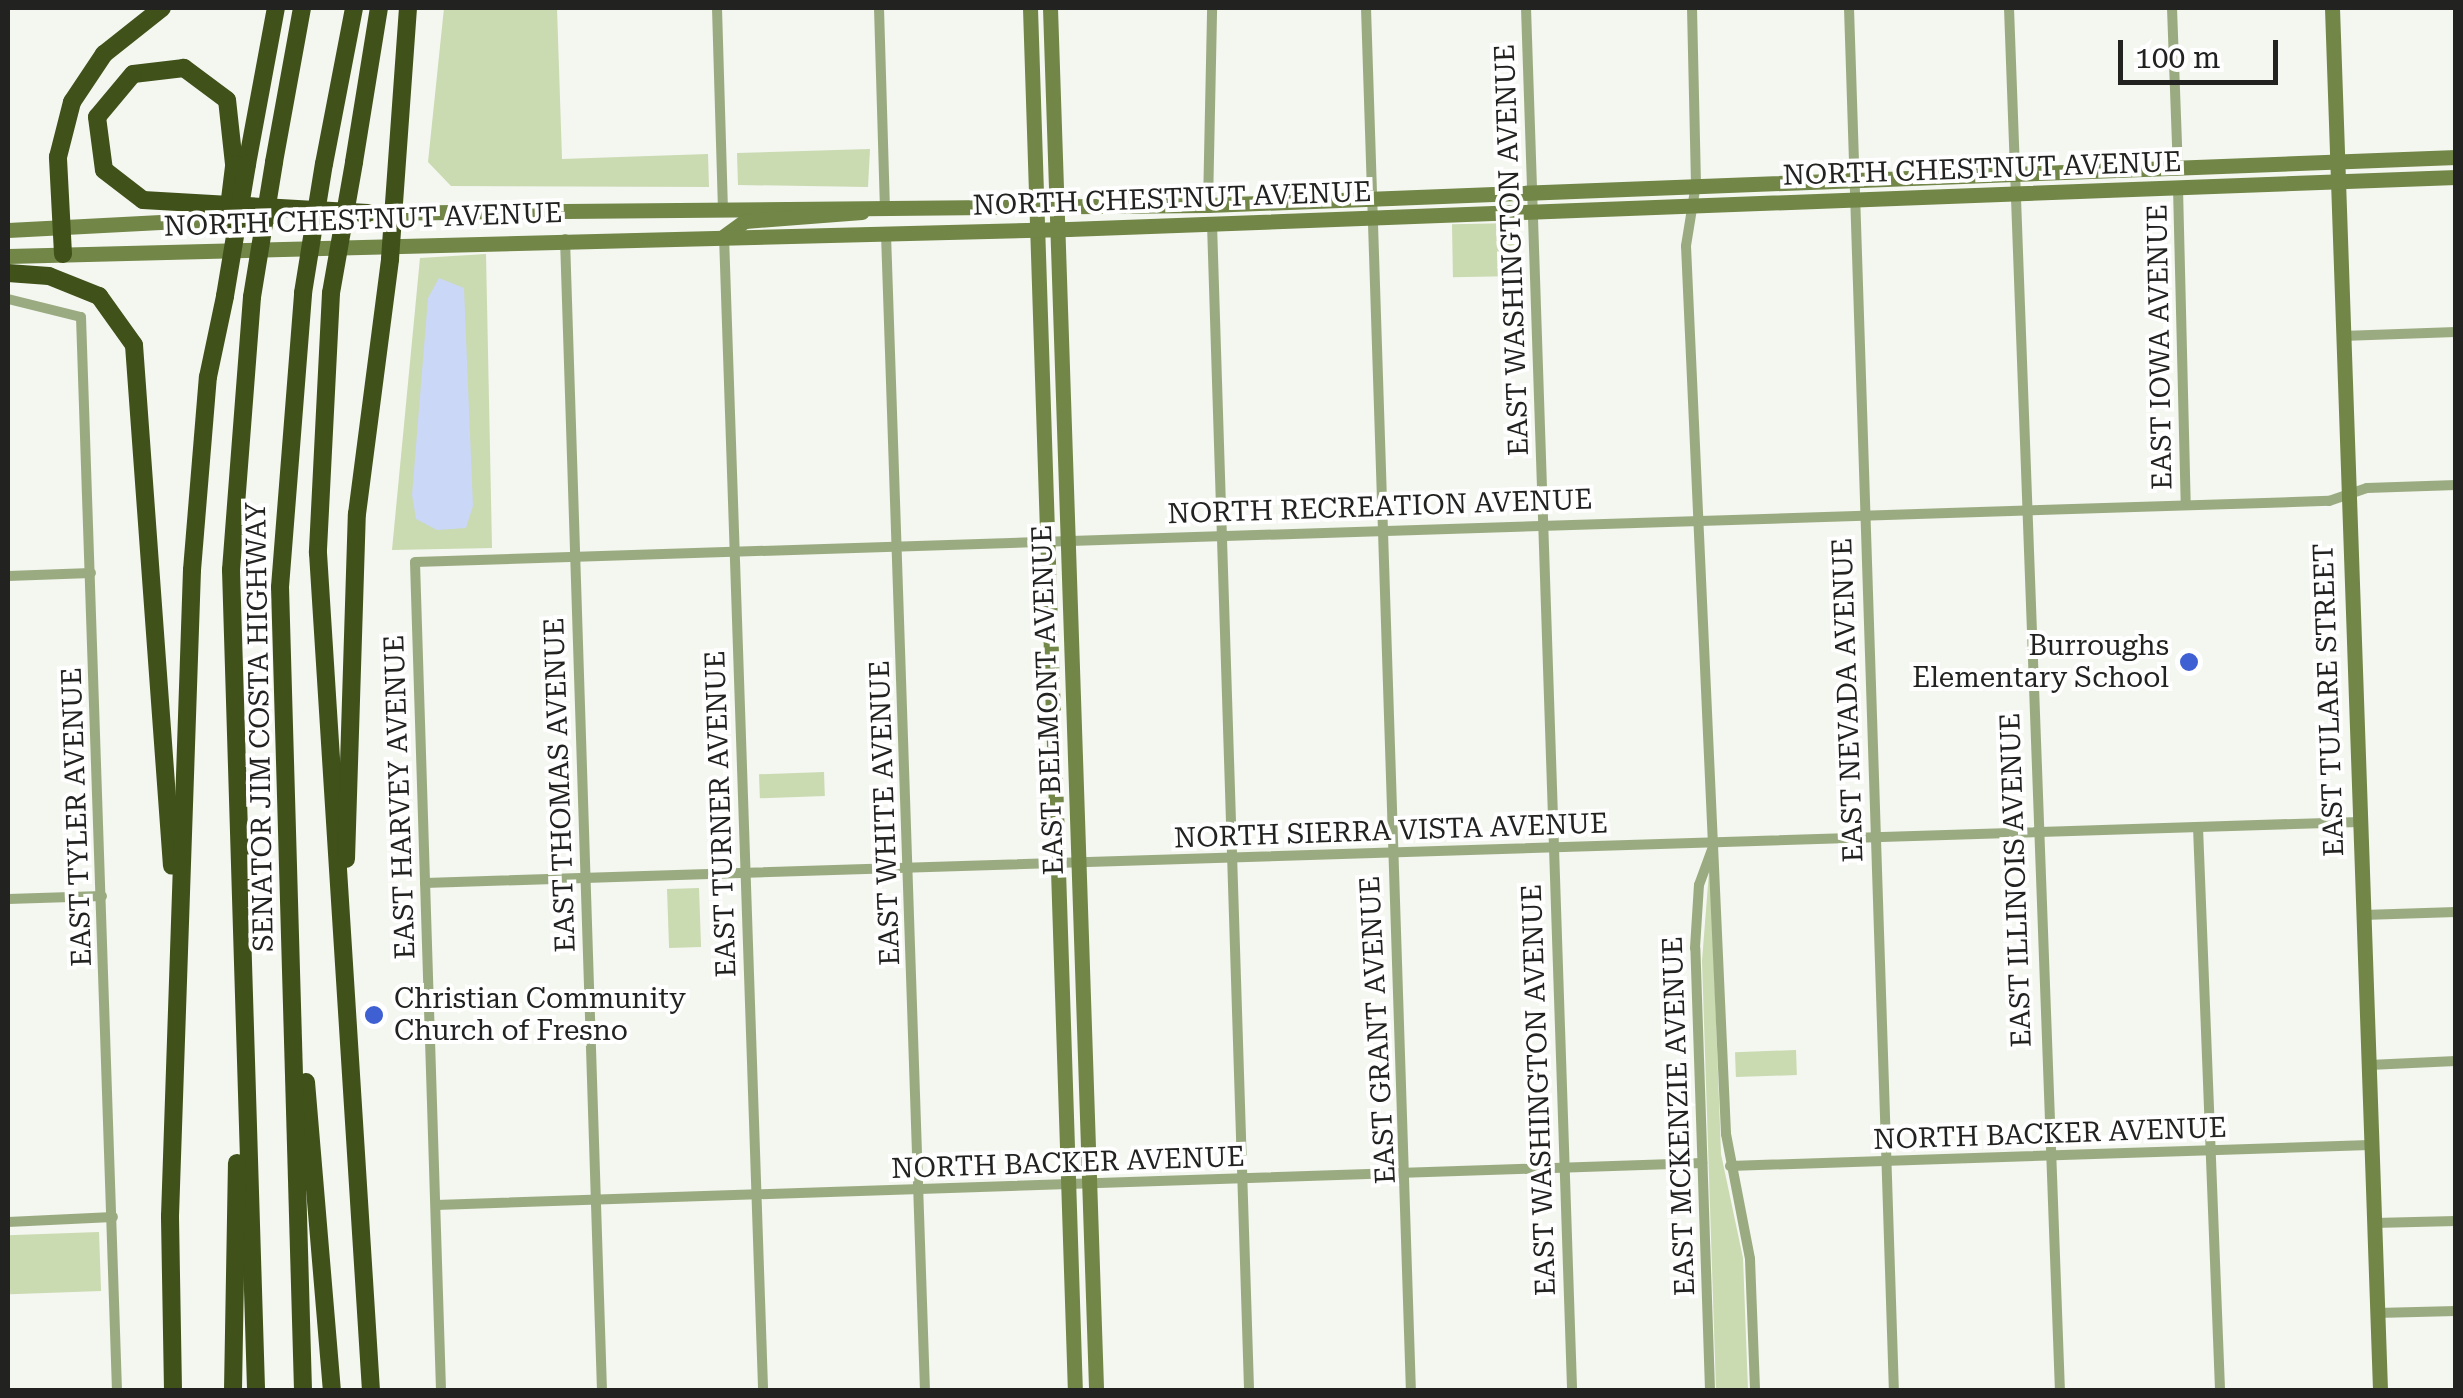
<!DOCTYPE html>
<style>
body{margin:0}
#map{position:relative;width:2463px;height:1398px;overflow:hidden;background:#f4f6f0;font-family:"Roboto Serif",serif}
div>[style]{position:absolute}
.green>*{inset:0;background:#cadab1;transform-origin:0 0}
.water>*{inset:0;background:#cad7f6}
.minor>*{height:10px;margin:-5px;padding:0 5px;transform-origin:5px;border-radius:5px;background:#9bab81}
.secondary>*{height:15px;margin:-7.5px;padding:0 7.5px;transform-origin:7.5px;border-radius:7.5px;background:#718647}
.motorway>*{height:18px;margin:-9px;padding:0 9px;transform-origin:9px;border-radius:9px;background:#40511a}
.motorway-bridge>*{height:18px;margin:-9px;padding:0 9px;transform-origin:9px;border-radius:9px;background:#40511a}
.dots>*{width:28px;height:28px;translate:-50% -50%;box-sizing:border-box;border:5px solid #fff;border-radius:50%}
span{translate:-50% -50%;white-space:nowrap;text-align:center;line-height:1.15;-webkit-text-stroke:8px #fff;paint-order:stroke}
.street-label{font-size:28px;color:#222321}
.poi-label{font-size:28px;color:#222321}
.right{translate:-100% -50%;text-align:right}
.left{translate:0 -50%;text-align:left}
.frame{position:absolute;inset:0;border:10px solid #222321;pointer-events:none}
.scale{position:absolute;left:2118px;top:40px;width:160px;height:45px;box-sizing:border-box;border:5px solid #222321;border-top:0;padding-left:12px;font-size:30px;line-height:35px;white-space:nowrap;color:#222321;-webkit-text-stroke:8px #fff;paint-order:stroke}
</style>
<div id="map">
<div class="green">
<i style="clip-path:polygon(444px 8px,557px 8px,562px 159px,708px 154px,709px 187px,451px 186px,428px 162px)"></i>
<i style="clip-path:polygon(870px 149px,868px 187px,738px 185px,737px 153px)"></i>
<i style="left:1518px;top:223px;width:53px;height:66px;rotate:89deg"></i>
<i style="clip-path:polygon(486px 254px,492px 548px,392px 550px,420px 258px)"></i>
<i style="left:824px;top:772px;width:24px;height:65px;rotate:88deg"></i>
<i style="clip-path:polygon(1710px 859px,1721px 1154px,1743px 1258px,1748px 1390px,1716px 1390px,1702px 961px)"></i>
<i style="left:699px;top:888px;width:59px;height:32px;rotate:88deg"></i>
<i style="left:1796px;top:1050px;width:25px;height:61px;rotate:88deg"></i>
<i style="left:99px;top:1232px;width:59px;height:91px;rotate:88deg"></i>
</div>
<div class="water">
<i style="clip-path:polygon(439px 278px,464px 288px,473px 506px,466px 528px,437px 530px,416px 519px,412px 495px,428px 298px)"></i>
</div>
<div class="minor">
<i style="left:717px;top:8px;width:200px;rotate:88.3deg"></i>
<i style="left:879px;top:8px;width:198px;rotate:88.3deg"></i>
<i style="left:1366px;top:8px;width:1383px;rotate:88.14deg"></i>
<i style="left:1526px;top:8px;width:1383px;rotate:88.09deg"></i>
<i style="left:1692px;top:8px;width:176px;rotate:88.7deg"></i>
<i style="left:1696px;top:184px;width:63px;rotate:99.2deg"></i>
<i style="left:1686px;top:246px;width:889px;rotate:87.42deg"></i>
<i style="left:1726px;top:1134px;width:127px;rotate:79.1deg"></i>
<i style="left:1750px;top:1259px;width:131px;rotate:87.8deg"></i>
<i style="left:1849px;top:8px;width:1383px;rotate:88.14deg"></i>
<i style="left:2009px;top:8px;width:1383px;rotate:87.89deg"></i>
<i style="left:2172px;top:8px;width:160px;rotate:87.9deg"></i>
<i style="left:2178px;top:188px;width:317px;rotate:88.6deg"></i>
<i style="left:1208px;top:205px;width:197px;rotate:-88.8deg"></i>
<i style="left:1212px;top:224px;width:1167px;rotate:88.18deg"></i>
<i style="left:886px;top:234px;width:1157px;rotate:88.07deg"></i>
<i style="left:724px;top:236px;width:1155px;rotate:88.06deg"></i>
<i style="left:565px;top:239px;width:1152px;rotate:88.16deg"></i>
<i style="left:8px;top:299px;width:75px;rotate:13.9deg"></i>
<i style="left:81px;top:317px;width:1074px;rotate:88.08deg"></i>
<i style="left:2342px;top:336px;width:114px;rotate:-2deg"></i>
<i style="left:8px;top:576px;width:83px;rotate:-2.1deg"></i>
<i style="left:2198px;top:827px;width:563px;rotate:87.76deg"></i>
<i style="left:425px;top:883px;width:1935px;rotate:-1.81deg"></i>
<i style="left:8px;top:899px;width:94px;rotate:-1.8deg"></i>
<i style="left:2363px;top:915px;width:93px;rotate:-1.8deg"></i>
<i style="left:2369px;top:1065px;width:87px;rotate:-2.6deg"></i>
<i style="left:1730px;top:1166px;width:640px;rotate:-1.88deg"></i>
<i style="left:436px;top:1205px;width:1267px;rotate:-1.9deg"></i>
<i style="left:8px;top:1222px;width:105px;rotate:-2.7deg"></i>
<i style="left:2374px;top:1223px;width:82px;rotate:-1.4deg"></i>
<i style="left:2377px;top:1313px;width:79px;rotate:-1.5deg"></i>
<i style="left:441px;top:1390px;width:828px;rotate:-91.8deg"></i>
<i style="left:415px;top:562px;width:1915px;rotate:-1.83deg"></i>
<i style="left:2329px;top:501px;width:40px;rotate:-18.9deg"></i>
<i style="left:2367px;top:488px;width:89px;rotate:-1.9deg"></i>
<i style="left:1710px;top:1390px;width:442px;rotate:-91.9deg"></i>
<i style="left:1695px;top:948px;width:63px;rotate:-86.4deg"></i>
<i style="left:1699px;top:885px;width:44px;rotate:-69.9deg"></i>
</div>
<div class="secondary">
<i style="left:1030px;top:8px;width:1383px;rotate:88.14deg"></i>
<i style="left:1050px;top:8px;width:1383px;rotate:88.09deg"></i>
<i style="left:2332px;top:8px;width:1383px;rotate:88.01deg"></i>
<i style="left:356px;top:213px;width:852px;rotate:-0.54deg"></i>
<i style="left:1208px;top:205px;width:1249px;rotate:-2.2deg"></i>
<i style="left:8px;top:230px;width:265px;rotate:-3deg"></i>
<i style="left:724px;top:236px;width:26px;rotate:-36deg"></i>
<i style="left:745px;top:221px;width:117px;rotate:-4.4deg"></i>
<i style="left:8px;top:256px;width:1061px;rotate:-1.46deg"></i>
<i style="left:1069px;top:229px;width:1388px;rotate:-2.15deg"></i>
</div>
<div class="motorway">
<i style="left:274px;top:162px;width:157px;rotate:-79.7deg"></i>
<i style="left:354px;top:162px;width:156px;rotate:-80.8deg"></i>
<i style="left:234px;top:164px;width:64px;rotate:-96.2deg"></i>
<i style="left:227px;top:100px;width:54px;rotate:-143.3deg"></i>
<i style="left:184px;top:68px;width:51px;rotate:173.3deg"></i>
<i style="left:133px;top:74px;width:56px;rotate:129.9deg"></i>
<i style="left:97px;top:117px;width:53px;rotate:82.5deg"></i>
<i style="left:104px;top:170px;width:49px;rotate:37.6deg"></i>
<i style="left:143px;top:200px;width:225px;rotate:3.3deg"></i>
<i style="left:247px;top:164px;width:159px;rotate:-79.5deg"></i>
<i style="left:324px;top:164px;width:159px;rotate:-79.1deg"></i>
<i style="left:63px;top:254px;width:97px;rotate:-93deg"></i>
<i style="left:58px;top:157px;width:57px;rotate:-75.7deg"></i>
<i style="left:72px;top:102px;width:58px;rotate:-56.3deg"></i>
<i style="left:104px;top:54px;width:74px;rotate:-38.4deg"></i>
<i style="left:8px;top:273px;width:41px;rotate:4.2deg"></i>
<i style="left:49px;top:276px;width:54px;rotate:21.8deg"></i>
<i style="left:99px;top:296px;width:60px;rotate:54.5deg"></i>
<i style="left:134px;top:345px;width:522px;rotate:85.83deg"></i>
<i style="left:331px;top:293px;width:260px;rotate:92.9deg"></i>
<i style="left:318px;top:553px;width:839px;rotate:86.38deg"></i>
<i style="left:252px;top:297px;width:274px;rotate:94.4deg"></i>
<i style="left:231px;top:570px;width:820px;rotate:88.25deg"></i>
<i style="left:346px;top:859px;width:345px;rotate:-88.2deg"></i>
<i style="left:357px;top:514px;width:257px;rotate:-82.6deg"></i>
<i style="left:390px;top:259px;width:252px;rotate:-85.9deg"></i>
<i style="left:306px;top:1082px;width:309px;rotate:85.2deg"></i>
<i style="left:173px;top:1390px;width:174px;rotate:-91deg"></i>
<i style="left:170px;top:1216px;width:646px;rotate:-88.05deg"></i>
<i style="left:192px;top:570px;width:194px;rotate:-85.3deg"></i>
<i style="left:208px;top:377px;width:83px;rotate:-78.1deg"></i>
<i style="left:233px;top:1390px;width:227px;rotate:-89deg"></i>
<i style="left:303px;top:1390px;width:803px;rotate:-91.64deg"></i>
<i style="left:280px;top:587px;width:295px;rotate:-85.5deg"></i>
</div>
<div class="motorway-bridge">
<i style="left:230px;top:199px;width:35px;rotate:-83deg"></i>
<i style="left:303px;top:293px;width:131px;rotate:-80.8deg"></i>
<i style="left:331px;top:293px;width:133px;rotate:-80deg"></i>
<i style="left:225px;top:296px;width:134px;rotate:-80.5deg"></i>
<i style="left:252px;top:297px;width:137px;rotate:-80.7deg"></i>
</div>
<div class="dots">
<i style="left:2189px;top:662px;background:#3f60d2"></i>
<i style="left:374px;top:1015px;background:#3f60d2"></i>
</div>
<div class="street-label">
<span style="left:1982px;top:169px;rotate:-2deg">NORTH CHESTNUT AVENUE</span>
<span style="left:1172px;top:199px;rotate:-2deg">NORTH CHESTNUT AVENUE</span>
<span style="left:363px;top:220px;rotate:-2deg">NORTH CHESTNUT AVENUE</span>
<span style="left:1512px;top:250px;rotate:-92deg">EAST WASHINGTON AVENUE</span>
<span style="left:2160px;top:347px;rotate:-91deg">EAST IOWA AVENUE</span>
<span style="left:1380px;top:507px;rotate:-2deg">NORTH RECREATION AVENUE</span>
<span style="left:1048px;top:700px;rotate:-92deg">EAST BELMONT AVENUE</span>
<span style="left:1848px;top:700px;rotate:-92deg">EAST NEVADA AVENUE</span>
<span style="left:2329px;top:700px;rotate:-92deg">EAST TULARE STREET</span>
<span style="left:260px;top:727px;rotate:-91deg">SENATOR JIM COSTA HIGHWAY</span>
<span style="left:560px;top:785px;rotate:-92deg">EAST THOMAS AVENUE</span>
<span style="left:400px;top:797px;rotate:-92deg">EAST HARVEY AVENUE</span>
<span style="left:885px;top:813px;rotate:-92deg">EAST WHITE AVENUE</span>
<span style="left:721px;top:814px;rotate:-92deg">EAST TURNER AVENUE</span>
<span style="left:77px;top:817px;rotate:-92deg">EAST TYLER AVENUE</span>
<span style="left:1391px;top:831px;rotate:-2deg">NORTH SIERRA VISTA AVENUE</span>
<span style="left:2016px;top:880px;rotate:-92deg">EAST ILLINOIS AVENUE</span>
<span style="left:1378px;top:1030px;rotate:-93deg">EAST GRANT AVENUE</span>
<span style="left:1539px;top:1090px;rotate:-92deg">EAST WASHINGTON AVENUE</span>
<span style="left:1679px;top:1116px;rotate:-92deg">EAST MCKENZIE AVENUE</span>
<span style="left:2050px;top:1134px;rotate:-2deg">NORTH BACKER AVENUE</span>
<span style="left:1068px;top:1163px;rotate:-2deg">NORTH BACKER AVENUE</span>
</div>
<div class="poi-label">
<span class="right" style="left:2169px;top:662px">Burroughs<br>Elementary School</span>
<span class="left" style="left:394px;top:1015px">Christian Community<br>Church of Fresno</span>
</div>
<div class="frame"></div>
<div class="scale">100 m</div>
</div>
